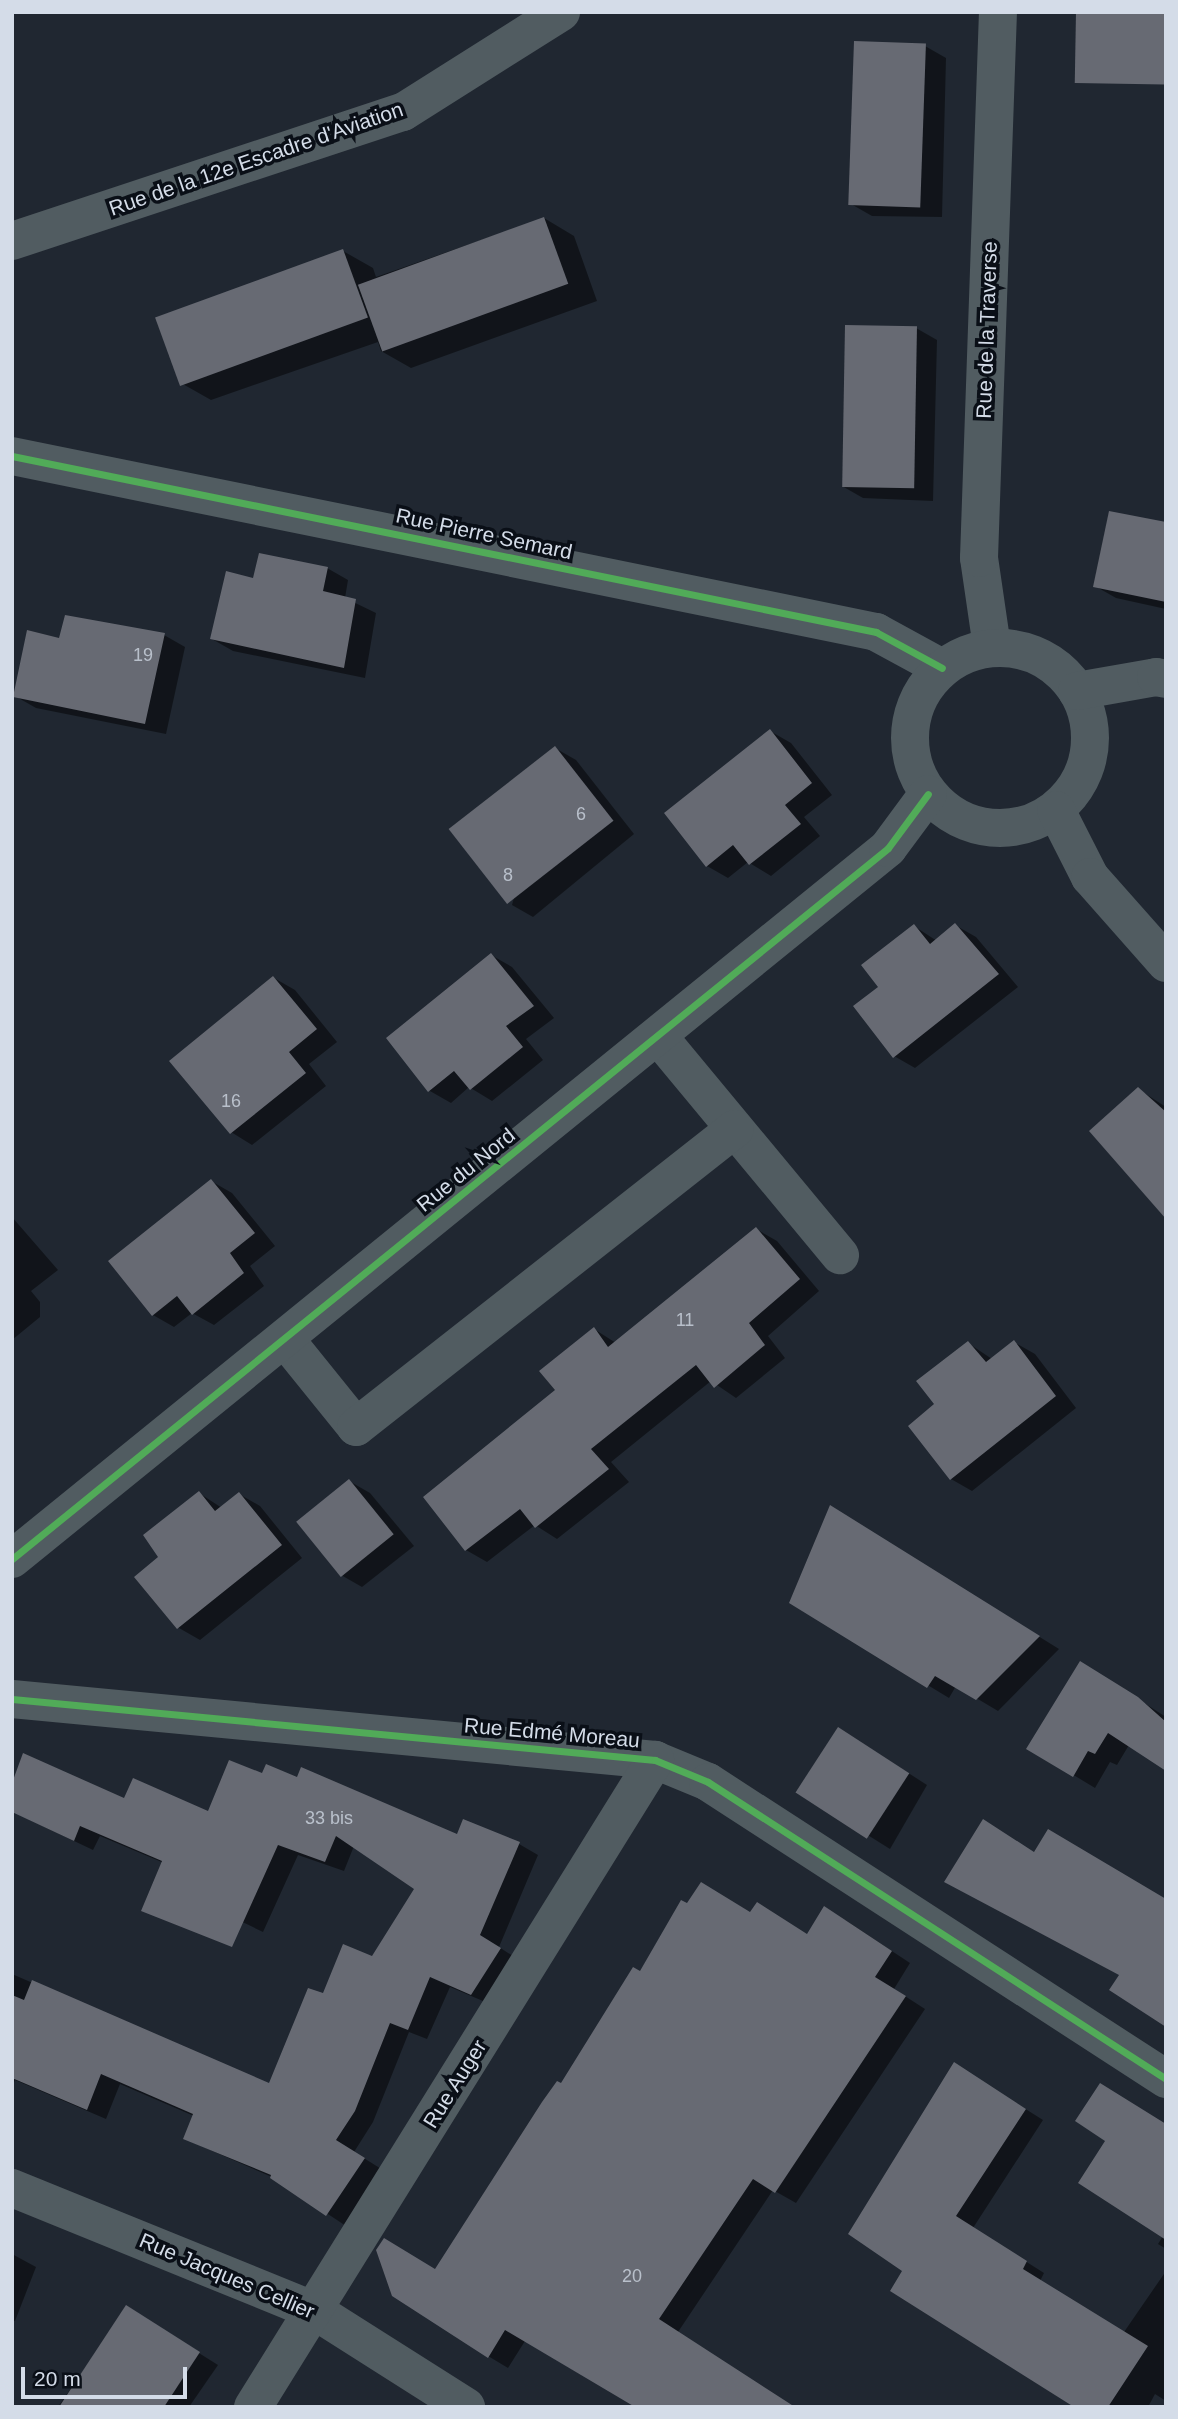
<!DOCTYPE html>
<meta charset="utf-8">
<style>
body{margin:0}
#map{position:relative;width:1178px;height:2419px;overflow:hidden;background:#202731;font-family:Arial,sans-serif}
div>[style]{position:absolute}
.shadow>*{inset:0;background:#0007}
.building>*{inset:0;background:#676a73;transform-origin:0 0}
.minor>*{height:38px;margin:-19px;padding:0 19px;transform-origin:19px;border-radius:19px;background:#515c61}
.minor>.ring{margin:-19px;padding:0;box-sizing:content-box;background:none;border:38px solid #515c61;border-radius:50%}
.cycleway>*{height:7px;margin:-3.5px;padding:0 3.5px;transform-origin:3.5px;border-radius:3.5px;background:#51ab58}
span{translate:-50% -50%;white-space:nowrap;text-align:center;line-height:1.15;-webkit-text-stroke:7px #0a0f17;paint-order:stroke}
.number-label{font-size:18px;color:#b9c0cb}
.number-label span{-webkit-text-stroke-width:0}
.street-label{font-size:21px;color:#d4dce8}
.frame{position:absolute;inset:0;border:14px solid #d4dce8;pointer-events:none}
.scale{position:absolute;left:21px;top:2367px;width:166px;height:32px;box-sizing:border-box;border:4px solid #d4dce8;border-top:0;padding-left:9px;font-size:21px;line-height:24px;white-space:nowrap;color:#d4dce8;-webkit-text-stroke:5px #0a0f17;paint-order:stroke}
</style>
<div id="map">
<div class="shadow">
<i style="clip-path:polygon(925px 46px,946px 58px,942px 217px,872px 216px,851px 204px)"></i>
<i style="clip-path:polygon(544px 218px,574px 236px,597px 301px,411px 368px,381px 351px,378px 342px,211px 400px,181px 383px,343px 251px,373px 268px,376px 277px)"></i>
<i style="clip-path:polygon(916px 328px,937px 340px,933px 501px,863px 498px,842px 486px)"></i>
<i style="clip-path:polygon(1166px 524px,1166px 609px,1116px 598px,1095px 586px)"></i>
<i style="clip-path:polygon(327px 568px,348px 580px,345px 598px,376px 613px,365px 678px,233px 651px,212px 639px)"></i>
<i style="clip-path:polygon(164px 635px,185px 647px,166px 734px,36px 708px,15px 696px,61px 640px)"></i>
<i style="clip-path:polygon(770px 731px,791px 743px,832px 795px,804px 817px,820px 836px,771px 876px,748px 862px,728px 878px,707px 866px)"></i>
<i style="clip-path:polygon(555px 748px,576px 760px,634px 834px,533px 917px,512px 905px)"></i>
<i style="clip-path:polygon(955px 925px,976px 937px,1018px 987px,915px 1068px,894px 1056px,914px 926px,937px 941px)"></i>
<i style="clip-path:polygon(491px 955px,512px 967px,554px 1018px,526px 1039px,543px 1060px,492px 1101px,469px 1087px,451px 1103px,430px 1091px,388px 1038px)"></i>
<i style="clip-path:polygon(274px 978px,295px 990px,337px 1042px,309px 1064px,326px 1086px,252px 1145px,231px 1132px)"></i>
<i style="clip-path:polygon(1138px 1089px,1166px 1107px,1166px 1217px)"></i>
<i style="clip-path:polygon(211px 1181px,232px 1193px,275px 1246px,250px 1266px,264px 1286px,214px 1325px,192px 1313px,174px 1327px,153px 1315px)"></i>
<i style="clip-path:polygon(12px 1217px,58px 1270px,31px 1291px,40px 1302px,40px 1317px,12px 1340px)"></i>
<i style="clip-path:polygon(756px 1229px,777px 1241px,819px 1291px,768px 1336px,785px 1358px,736px 1398px,711px 1381px,611px 1462px,629px 1482px,557px 1539px,535px 1525px,487px 1562px,466px 1550px,594px 1329px,616px 1343px)"></i>
<i style="clip-path:polygon(1014px 1342px,1035px 1354px,1076px 1408px,972px 1491px,951px 1479px,937px 1404px,968px 1343px,992px 1359px)"></i>
<i style="clip-path:polygon(349px 1481px,370px 1493px,414px 1546px,362px 1587px,341px 1575px)"></i>
<i style="clip-path:polygon(199px 1493px,222px 1508px,239px 1494px,260px 1506px,302px 1558px,200px 1640px,179px 1628px,137px 1577px,161px 1557px)"></i>
<i style="clip-path:polygon(851px 1519px,1059px 1649px,998px 1711px,956px 1686px,949px 1698px,791px 1602px)"></i>
<i style="clip-path:polygon(1102px 1676px,1166px 1717px,1166px 1768px,1129px 1745px,1117px 1765px,1110px 1762px,1095px 1788px,1029px 1748px)"></i>
<i style="clip-path:polygon(857px 1740px,927px 1785px,890px 1849px,799px 1792px)"></i>
<i style="clip-path:polygon(263px 1775px,458px 1836px,519px 1844px,538px 1855px,499px 1947px,519px 1960px,490px 2004px,450px 1987px,427px 2039px,409px 2032px,373px 2122px,354px 2152px,383px 2170px,346px 2226px,272px 2177px,185px 2139px,194px 2116px,120px 2084px,106px 2119px,15px 2080px,12px 2088px,12px 1974px,269px 2085px,324px 1996px,373px 1958px,416px 1889px,354px 1846px,344px 1871px,298px 1855px,263px 1932px,176px 1890px,164px 1863px,100px 1836px,93px 1850px,30px 1820px,125px 1800px,209px 1814px)"></i>
<i style="clip-path:polygon(751px 1914px,808px 1936px,845px 1920px,910px 1963px,894px 1989px,925px 2009px,796px 2203px,773px 2190px,678px 2332px,580px 2374px,525px 2341px,508px 2368px,488px 2356px,436px 2271px,641px 1973px)"></i>
<i style="clip-path:polygon(972px 2075px,1043px 2120px,973px 2228px,1044px 2273px,1040px 2281px,1124px 2332px,1166px 2271px,1166px 2401px,1155px 2394px,1148px 2407px,1078px 2407px,905px 2270px)"></i>
<i style="clip-path:polygon(1166px 2125px,1166px 2249px,1158px 2244px,1163px 2236px,1107px 2141px)"></i>
<i style="clip-path:polygon(12px 2254px,36px 2267px,15px 2321px,12px 2320px)"></i>
<i style="clip-path:polygon(127px 2308px,218px 2365px,189px 2407px,58px 2407px)"></i>
</div>
<div class="building">
<i style="left:1076px;top:12px;width:90px;height:71px;rotate:1deg"></i>
<i style="left:854px;top:41px;width:72px;height:164px;rotate:2deg"></i>
<i style="left:544px;top:217px;width:71px;height:198px;rotate:70deg"></i>
<i style="left:343px;top:249px;width:73px;height:200px;rotate:70deg"></i>
<i style="left:845px;top:325px;width:72px;height:162px;rotate:1deg"></i>
<i style="clip-path:polygon(1109px 511px,1166px 522px,1166px 602px,1093px 587px)"></i>
<i style="clip-path:polygon(259px 553px,328px 567px,323px 591px,356px 599px,344px 668px,210px 639px,226px 571px,253px 578px)"></i>
<i style="clip-path:polygon(65px 615px,165px 633px,145px 724px,13px 697px,27px 630px,59px 638px)"></i>
<i style="clip-path:polygon(770px 729px,812px 783px,785px 805px,801px 824px,749px 865px,733px 845px,706px 867px,664px 813px)"></i>
<i style="left:555px;top:746px;width:95px;height:135px;rotate:52deg"></i>
<i style="clip-path:polygon(955px 923px,999px 974px,893px 1058px,853px 1006px,878px 987px,861px 965px,914px 924px,930px 944px)"></i>
<i style="clip-path:polygon(491px 953px,534px 1006px,506px 1026px,523px 1047px,470px 1090px,454px 1071px,428px 1092px,386px 1038px)"></i>
<i style="clip-path:polygon(273px 976px,317px 1029px,289px 1052px,306px 1073px,230px 1134px,169px 1061px)"></i>
<i style="clip-path:polygon(1138px 1087px,1166px 1112px,1166px 1219px,1089px 1131px)"></i>
<i style="clip-path:polygon(211px 1179px,255px 1233px,230px 1253px,244px 1273px,192px 1315px,177px 1296px,152px 1316px,108px 1261px)"></i>
<i style="clip-path:polygon(756px 1227px,800px 1279px,749px 1323px,765px 1345px,714px 1388px,696px 1365px,591px 1449px,609px 1469px,535px 1528px,520px 1509px,465px 1551px,423px 1497px,555px 1390px,539px 1371px,594px 1327px,608px 1347px)"></i>
<i style="clip-path:polygon(1014px 1340px,1056px 1396px,950px 1480px,908px 1426px,934px 1404px,916px 1381px,968px 1341px,986px 1362px)"></i>
<i style="left:349px;top:1479px;width:71px;height:68px;rotate:51deg"></i>
<i style="clip-path:polygon(199px 1491px,215px 1511px,239px 1492px,282px 1545px,177px 1629px,134px 1577px,158px 1557px,143px 1535px)"></i>
<i style="clip-path:polygon(830px 1505px,1000px 1611px,1040px 1636px,976px 1700px,935px 1676px,927px 1688px,789px 1603px)"></i>
<i style="clip-path:polygon(1080px 1661px,1138px 1697px,1166px 1722px,1166px 1771px,1108px 1733px,1095px 1754px,1088px 1751px,1073px 1777px,1026px 1749px)"></i>
<i style="left:838px;top:1727px;width:85px;height:78px;rotate:33deg"></i>
<i style="clip-path:polygon(23px 1753px,124px 1798px,133px 1778px,208px 1811px,229px 1760px,262px 1773px,266px 1764px,297px 1777px,301px 1767px,457px 1834px,463px 1819px,520px 1842px,480px 1935px,501px 1948px,471px 1995px,430px 1977px,408px 2030px,390px 2023px,355px 2111px,336px 2140px,365px 2158px,326px 2216px,270px 2178px,271px 2175px,183px 2139px,193px 2114px,101px 2074px,87px 2110px,12px 2078px,12px 1995px,24px 2000px,32px 1980px,269px 2083px,308px 1988px,323px 1993px,343px 1944px,372px 1956px,414px 1889px,336px 1836px,325px 1862px,278px 1845px,232px 1947px,141px 1911px,162px 1861px,80px 1826px,74px 1841px,12px 1812px,12px 1783px)"></i>
<i style="clip-path:polygon(983px 1819px,1034px 1852px,1048px 1829px,1166px 1899px,1166px 2027px,1109px 1990px,1119px 1975px,944px 1882px)"></i>
<i style="clip-path:polygon(701px 1882px,750px 1912px,757px 1902px,807px 1934px,824px 1906px,892px 1951px,875px 1977px,906px 1996px,775px 2193px,753px 2179px,659px 2319px,795px 2407px,635px 2407px,505px 2330px,488px 2358px,392px 2296px,376px 2250px,384px 2238px,435px 2269px,542px 2102px,557px 2081px,561px 2083px,633px 1967px,640px 1971px,681px 1900px,687px 1903px)"></i>
<i style="clip-path:polygon(954px 2062px,1026px 2109px,956px 2216px,1027px 2261px,1023px 2269px,1148px 2346px,1108px 2407px,1074px 2407px,890px 2291px,902px 2271px,848px 2234px)"></i>
<i style="clip-path:polygon(1100px 2083px,1166px 2124px,1166px 2240px,1078px 2183px,1105px 2141px,1075px 2121px)"></i>
<i style="clip-path:polygon(126px 2305px,200px 2352px,164px 2407px,59px 2407px)"></i>
</div>
<div class="minor">
<i style="left:12px;top:241px;width:412px;rotate:-18.3deg"></i>
<i style="left:403px;top:112px;width:187px;rotate:-32.3deg"></i>
<i style="left:12px;top:456px;width:882px;rotate:11.51deg"></i>
<i style="left:876px;top:632px;width:75px;rotate:28.6deg"></i>
<i style="left:992px;top:647px;width:90px;rotate:-98.3deg"></i>
<i style="left:979px;top:558px;width:546px;rotate:-88.01deg"></i>
<i class="ring" style="left:910px;top:648px;width:142px;height:142px"></i>
<i style="left:1077px;top:691px;width:80px;rotate:-10deg"></i>
<i style="left:1156px;top:677px;width:10px;rotate:11deg"></i>
<i style="left:1056px;top:810px;width:75px;rotate:63.1deg"></i>
<i style="left:1090px;top:877px;width:115px;rotate:48.5deg"></i>
<i style="left:658px;top:1036px;width:285px;rotate:50.3deg"></i>
<i style="left:285px;top:1339px;width:113px;rotate:51.1deg"></i>
<i style="left:356px;top:1427px;width:482px;rotate:-38.2deg"></i>
<i style="left:12px;top:1559px;width:1128px;rotate:-39.06deg"></i>
<i style="left:888px;top:848px;width:67px;rotate:-53.5deg"></i>
<i style="left:12px;top:1699px;width:646px;rotate:5.42deg"></i>
<i style="left:655px;top:1760px;width:57px;rotate:22.5deg"></i>
<i style="left:708px;top:1782px;width:546px;rotate:32.96deg"></i>
<i style="left:12px;top:2188px;width:327px;rotate:22.1deg"></i>
<i style="left:315px;top:2311px;width:179px;rotate:32.4deg"></i>
<i style="left:253px;top:2407px;width:762px;rotate:-58.15deg"></i>
</div>
<div class="cycleway">
<i style="left:12px;top:456px;width:882px;rotate:11.51deg"></i>
<i style="left:876px;top:632px;width:75px;rotate:28.6deg"></i>
<i style="left:12px;top:1559px;width:1128px;rotate:-39.06deg"></i>
<i style="left:888px;top:848px;width:67px;rotate:-53.5deg"></i>
<i style="left:12px;top:1699px;width:646px;rotate:5.42deg"></i>
<i style="left:655px;top:1760px;width:57px;rotate:22.5deg"></i>
<i style="left:708px;top:1782px;width:546px;rotate:32.96deg"></i>
</div>
<div class="number-label">
<span style="left:143px;top:655px">19</span>
<span style="left:581px;top:814px">6</span>
<span style="left:508px;top:875px">8</span>
<span style="left:231px;top:1101px">16</span>
<span style="left:685px;top:1320px">11</span>
<span style="left:329px;top:1818px">33 bis</span>
<span style="left:632px;top:2276px">20</span>
</div>
<div class="street-label">
<span style="left:256px;top:159px;rotate:-19deg">Rue de la 12e Escadre d'Aviation</span>
<span style="left:987px;top:330px;rotate:-88deg">Rue de la Traverse</span>
<span style="left:484px;top:534px;rotate:12deg">Rue Pierre Semard</span>
<span style="left:466px;top:1170px;rotate:-39deg">Rue du Nord</span>
<span style="left:552px;top:1733px;rotate:5deg">Rue Edmé Moreau</span>
<span style="left:455px;top:2084px;rotate:-58deg">Rue Auger</span>
<span style="left:227px;top:2276px;rotate:23deg">Rue Jacques Cellier</span>
</div>
<div class="frame"></div>
<div class="scale">20 m</div>
</div>
